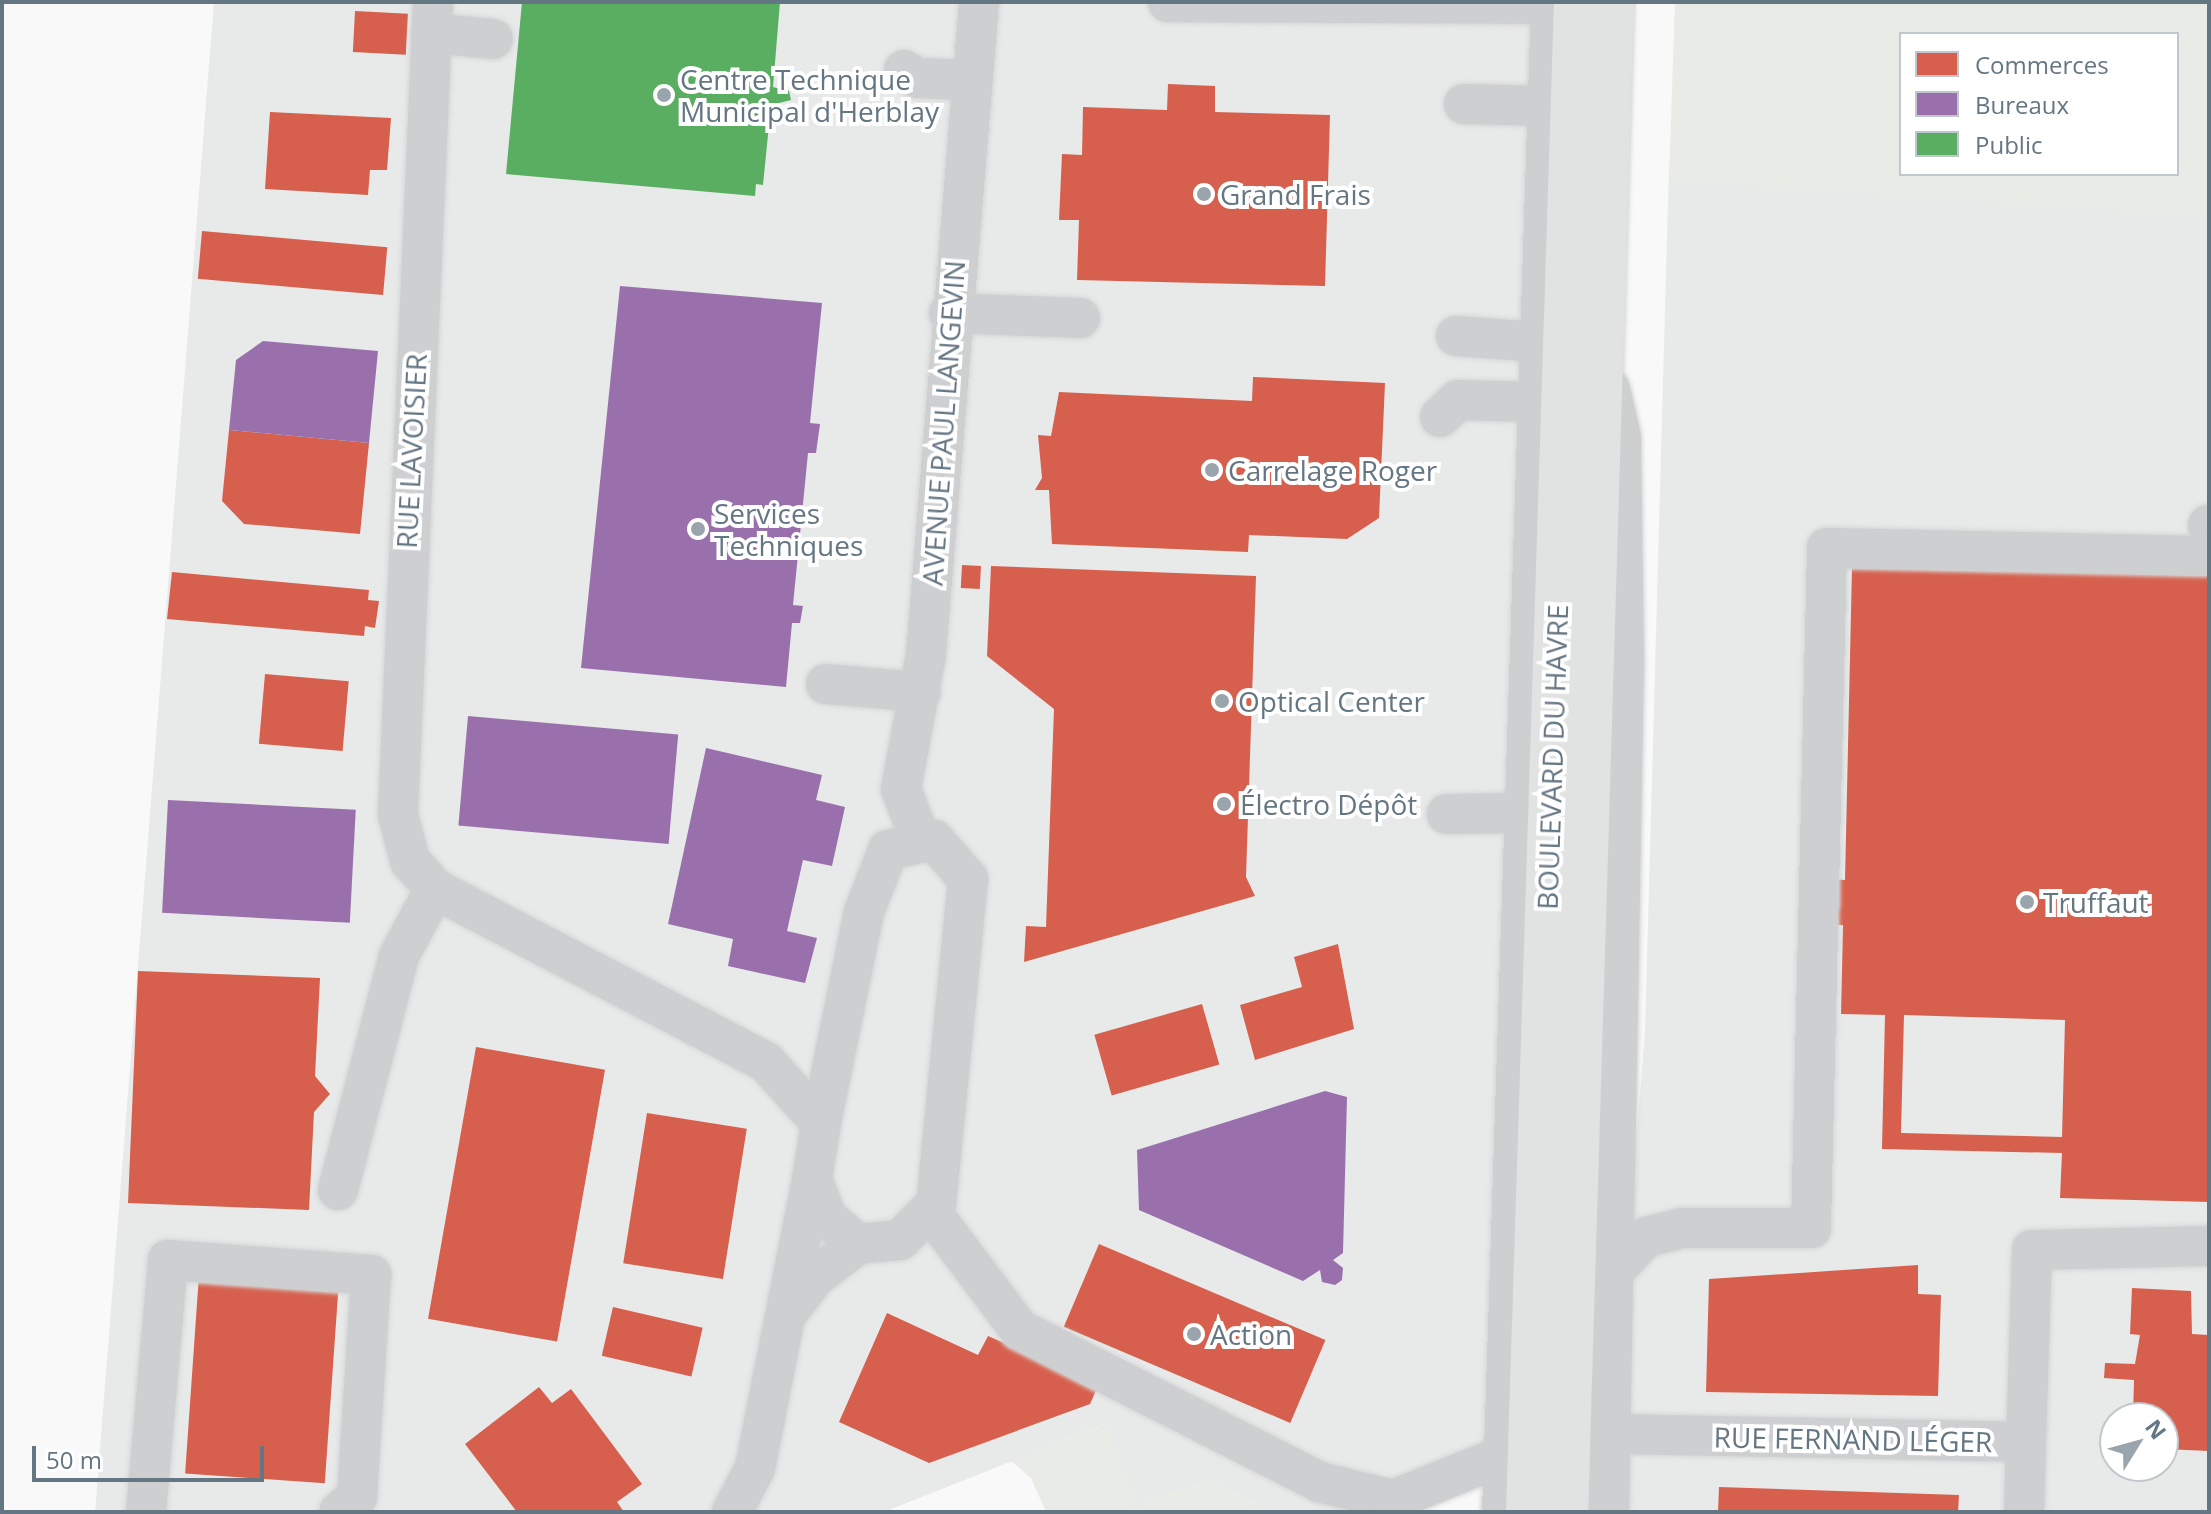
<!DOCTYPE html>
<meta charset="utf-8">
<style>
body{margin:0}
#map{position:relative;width:2211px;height:1514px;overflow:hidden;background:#f9f9f9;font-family:"Open Sans",sans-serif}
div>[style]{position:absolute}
.built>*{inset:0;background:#e8e9e9}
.green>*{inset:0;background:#e8ebe6}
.shops>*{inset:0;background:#d6604d;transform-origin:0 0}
.offices>*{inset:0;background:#9970ab;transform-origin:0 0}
.public>*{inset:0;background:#5aae61}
.roads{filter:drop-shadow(0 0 2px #d5d6d7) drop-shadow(0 0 2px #d5d6d7)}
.minor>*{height:40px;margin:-20px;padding:0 20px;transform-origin:20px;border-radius:20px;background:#cecfd0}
.major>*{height:44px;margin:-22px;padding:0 22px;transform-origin:22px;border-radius:22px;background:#e1e2e2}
.dots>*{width:22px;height:22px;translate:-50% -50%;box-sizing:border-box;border:4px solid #fff;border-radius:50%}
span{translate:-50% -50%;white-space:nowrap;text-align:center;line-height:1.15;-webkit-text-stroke:8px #fff;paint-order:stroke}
.poi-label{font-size:28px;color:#657683}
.left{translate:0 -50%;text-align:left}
.street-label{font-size:28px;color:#657683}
.frame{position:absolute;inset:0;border:4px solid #657683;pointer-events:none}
.legend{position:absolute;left:1899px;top:32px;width:280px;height:144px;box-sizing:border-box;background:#fff;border:2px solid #c1c8cd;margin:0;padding:10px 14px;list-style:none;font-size:24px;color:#657683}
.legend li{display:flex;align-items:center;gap:16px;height:40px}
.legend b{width:40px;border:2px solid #c1c8cd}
.north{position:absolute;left:2099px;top:1402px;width:80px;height:80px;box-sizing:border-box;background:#fff;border:2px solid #c1c8cd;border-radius:50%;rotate:53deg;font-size:22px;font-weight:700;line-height:32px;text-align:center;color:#657683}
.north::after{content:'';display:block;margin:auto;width:28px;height:36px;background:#99a4ac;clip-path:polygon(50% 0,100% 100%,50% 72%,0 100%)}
.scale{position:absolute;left:32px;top:1446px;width:232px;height:36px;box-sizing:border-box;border:4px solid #657683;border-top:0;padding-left:10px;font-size:24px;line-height:28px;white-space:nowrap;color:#657683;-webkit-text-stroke:6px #fff;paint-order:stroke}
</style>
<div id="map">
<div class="built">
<i style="clip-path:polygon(214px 2px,1561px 2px,1489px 1461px,1380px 1512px,1270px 1512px,1211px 1481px,1136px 1505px,1105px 1424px,884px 1512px,95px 1512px)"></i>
<i style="clip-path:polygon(evenodd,1669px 166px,2209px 217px,2209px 1512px,1607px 1512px,1645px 1031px,1669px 166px,2115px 1418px,2163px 1418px,2163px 1466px,2115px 1466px,2115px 1418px)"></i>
</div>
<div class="green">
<i style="clip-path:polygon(evenodd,1675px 2px,2209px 2px,2209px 217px,1669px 181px,1675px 2px,1901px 34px,2177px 34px,2177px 174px,1901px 174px,1901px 34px)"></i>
<i style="clip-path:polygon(1106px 1424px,1136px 1505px,1211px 1481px,1270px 1512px,1046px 1512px,1031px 1478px,1011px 1461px)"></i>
</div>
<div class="shops">
<i style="left:355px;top:11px;width:53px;height:41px;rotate:3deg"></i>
<i style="clip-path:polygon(1168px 84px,1215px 86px,1215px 112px,1330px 115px,1325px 286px,1077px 280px,1079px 220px,1059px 220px,1062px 154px,1082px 155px,1083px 107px,1167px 110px)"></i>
<i style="clip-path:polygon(270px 112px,391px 118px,387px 170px,370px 170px,368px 195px,265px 189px)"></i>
<i style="left:202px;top:231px;width:186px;height:48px;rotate:5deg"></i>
<i style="clip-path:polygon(1253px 377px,1385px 383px,1379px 518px,1347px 539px,1249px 535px,1248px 552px,1052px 544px,1049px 490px,1035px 490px,1042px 478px,1038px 435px,1051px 436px,1059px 392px,1252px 401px)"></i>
<i style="clip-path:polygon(229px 430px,369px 443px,360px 534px,244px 524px,222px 501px)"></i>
<i style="left:962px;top:565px;width:19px;height:23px;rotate:3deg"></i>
<i style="clip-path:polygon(991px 566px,1256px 576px,1246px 877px,1255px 896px,1024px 962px,1026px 926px,1046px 927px,1054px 709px,987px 656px)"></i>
<i style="clip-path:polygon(evenodd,1852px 566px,2209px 576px,2209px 1202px,2060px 1198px,2062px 1153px,1882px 1149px,1885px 1015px,1841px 1014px,1843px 925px,1828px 925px,1830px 879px,1845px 880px,1852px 566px,1904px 1015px,2065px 1020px,2062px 1137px,1901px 1133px,1904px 1015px)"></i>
<i style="clip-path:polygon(172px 572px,369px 590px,368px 600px,379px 601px,375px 628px,365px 626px,364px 636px,167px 619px)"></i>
<i style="left:265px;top:674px;width:84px;height:70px;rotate:5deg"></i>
<i style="clip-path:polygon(1338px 944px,1354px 1029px,1255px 1060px,1240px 1005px,1302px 987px,1294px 957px)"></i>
<i style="clip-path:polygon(138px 971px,320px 978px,315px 1076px,330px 1094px,314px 1112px,309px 1210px,128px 1203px)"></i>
<i style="left:1202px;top:1004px;width:63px;height:112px;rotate:74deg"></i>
<i style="left:476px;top:1047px;width:131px;height:276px;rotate:10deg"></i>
<i style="left:647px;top:1113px;width:101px;height:152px;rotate:9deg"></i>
<i style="left:1099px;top:1244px;width:246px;height:90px;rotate:23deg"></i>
<i style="clip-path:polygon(1918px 1265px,1918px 1294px,1941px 1295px,1938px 1396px,1706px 1392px,1709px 1279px)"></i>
<i style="left:199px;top:1275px;width:140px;height:199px;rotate:4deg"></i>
<i style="clip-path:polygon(2132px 1288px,2191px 1291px,2192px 1334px,2209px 1335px,2209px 1451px,2163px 1449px,2163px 1418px,2133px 1418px,2134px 1380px,2104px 1378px,2105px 1363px,2135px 1364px,2140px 1335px,2130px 1334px)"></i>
<i style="left:613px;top:1307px;width:92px;height:50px;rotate:13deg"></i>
<i style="clip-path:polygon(887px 1313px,978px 1355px,988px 1336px,1099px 1384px,1090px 1404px,929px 1463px,839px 1422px)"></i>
<i style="clip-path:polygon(539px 1387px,552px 1403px,571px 1389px,642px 1484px,617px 1502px,624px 1512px,517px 1512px,465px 1444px)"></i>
<i style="clip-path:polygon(1719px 1487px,1959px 1495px,1958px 1512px,1718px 1512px)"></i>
</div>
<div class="offices">
<i style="clip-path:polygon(620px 286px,822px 303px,810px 423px,820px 424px,816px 453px,808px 453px,793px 605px,803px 606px,800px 623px,792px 623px,786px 687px,581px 668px)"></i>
<i style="clip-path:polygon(263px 341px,378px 351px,369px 443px,229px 430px,236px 360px)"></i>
<i style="left:468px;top:716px;width:211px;height:110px;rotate:5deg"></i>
<i style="clip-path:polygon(706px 748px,822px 775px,816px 800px,845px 807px,832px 866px,803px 860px,787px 931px,817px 938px,805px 983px,728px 966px,733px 939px,668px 924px)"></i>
<i style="left:168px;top:800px;width:188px;height:113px;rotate:3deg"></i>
<i style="clip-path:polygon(1325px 1091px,1347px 1097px,1343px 1253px,1333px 1260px,1343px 1268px,1342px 1280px,1335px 1285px,1322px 1282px,1320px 1270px,1303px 1281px,1139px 1210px,1137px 1150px)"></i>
</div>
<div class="public">
<i style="clip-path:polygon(522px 2px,780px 2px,773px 87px,789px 91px,791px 100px,771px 105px,763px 185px,756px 184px,755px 196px,506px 174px)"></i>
</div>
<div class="roads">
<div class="minor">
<i style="left:433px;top:2px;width:814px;rotate:92.47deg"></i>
<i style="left:398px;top:815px;width:48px;rotate:75.4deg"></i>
<i style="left:410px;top:861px;width:38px;rotate:48deg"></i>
<i style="left:435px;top:889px;width:373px;rotate:27.6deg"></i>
<i style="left:766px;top:1062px;width:82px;rotate:48deg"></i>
<i style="left:1168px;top:2px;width:383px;rotate:0.3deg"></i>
<i style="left:431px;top:33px;width:62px;rotate:5.5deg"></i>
<i style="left:904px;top:70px;width:16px;rotate:30deg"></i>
<i style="left:918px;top:78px;width:54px;rotate:2.1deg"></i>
<i style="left:1464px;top:104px;width:83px;rotate:1.4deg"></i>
<i style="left:949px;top:313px;width:131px;rotate:2.2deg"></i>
<i style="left:1456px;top:336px;width:82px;rotate:4.2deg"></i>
<i style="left:1440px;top:417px;width:25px;rotate:-43deg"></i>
<i style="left:1458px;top:400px;width:77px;rotate:1.5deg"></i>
<i style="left:2208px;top:525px;width:1px;rotate:45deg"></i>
<i style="left:826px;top:684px;width:95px;rotate:4.8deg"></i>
<i style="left:1447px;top:814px;width:79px;rotate:-0.7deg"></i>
<i style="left:920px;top:839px;width:53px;rotate:-110.8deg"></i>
<i style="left:901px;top:789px;width:137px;rotate:-79.5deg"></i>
<i style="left:926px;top:654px;width:654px;rotate:-85.35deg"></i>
<i style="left:934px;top:840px;width:52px;rotate:48.9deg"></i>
<i style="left:968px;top:879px;width:327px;rotate:95.6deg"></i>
<i style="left:936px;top:1204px;width:51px;rotate:135deg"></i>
<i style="left:900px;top:1240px;width:42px;rotate:174.6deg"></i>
<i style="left:858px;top:1244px;width:40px;rotate:-140deg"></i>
<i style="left:827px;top:1218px;width:42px;rotate:-111deg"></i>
<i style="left:812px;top:1179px;width:57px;rotate:-80.9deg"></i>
<i style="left:821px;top:1123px;width:215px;rotate:-78.5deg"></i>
<i style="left:864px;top:912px;width:66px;rotate:-68.8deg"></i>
<i style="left:888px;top:850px;width:47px;rotate:-12.3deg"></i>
<i style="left:338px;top:1190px;width:242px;rotate:-75.4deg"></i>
<i style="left:399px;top:956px;width:76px;rotate:-61.8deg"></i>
<i style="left:932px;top:1213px;width:146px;rotate:53.1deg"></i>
<i style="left:1020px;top:1330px;width:335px;rotate:26.9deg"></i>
<i style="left:1319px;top:1482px;width:76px;rotate:13.7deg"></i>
<i style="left:1616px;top:1269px;width:44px;rotate:-46.8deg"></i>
<i style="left:1646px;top:1237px;width:36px;rotate:-14deg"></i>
<i style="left:1681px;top:1228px;width:130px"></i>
<i style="left:1811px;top:1228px;width:680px;rotate:-88.65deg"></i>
<i style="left:1827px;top:548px;width:377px;rotate:1.2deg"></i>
<i style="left:787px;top:1313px;width:47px;rotate:-51.9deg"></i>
<i style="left:816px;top:1276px;width:53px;rotate:-37.3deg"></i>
<i style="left:1610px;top:1434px;width:416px;rotate:1.1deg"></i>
<i style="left:2026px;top:1442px;width:70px;rotate:91.6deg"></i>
<i style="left:2026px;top:1442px;width:192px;rotate:-88.2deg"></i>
<i style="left:2032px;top:1250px;width:177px;rotate:-1.3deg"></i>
<i style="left:146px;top:1512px;width:253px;rotate:-85deg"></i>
<i style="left:168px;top:1260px;width:204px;rotate:4.2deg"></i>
<i style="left:371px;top:1275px;width:222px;rotate:93.6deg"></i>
<i style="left:357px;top:1497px;width:23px;rotate:140deg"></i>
<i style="left:732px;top:1512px;width:50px;rotate:-62.4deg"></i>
<i style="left:755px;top:1468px;width:295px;rotate:-78.8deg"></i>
<i style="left:1400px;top:1512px;width:14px;rotate:-120deg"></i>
<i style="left:1393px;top:1500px;width:121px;rotate:-21.9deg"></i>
<i style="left:1502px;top:1512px;width:1511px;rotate:-88.14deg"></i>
<i style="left:1609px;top:1512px;width:850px;rotate:-88.99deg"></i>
<i style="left:1624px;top:662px;width:224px;rotate:-90.8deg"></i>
<i style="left:1621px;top:438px;width:50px;rotate:-102.7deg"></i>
</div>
<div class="major">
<i style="left:1528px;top:1512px;width:1511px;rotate:-88.18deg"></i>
<i style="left:1566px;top:1512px;width:1511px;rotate:-88.26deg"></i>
</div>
</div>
<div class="dots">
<i style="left:664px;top:95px;background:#99a4ac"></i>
<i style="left:1204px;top:194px;background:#99a4ac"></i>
<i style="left:1212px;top:470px;background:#99a4ac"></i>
<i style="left:698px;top:529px;background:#99a4ac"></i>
<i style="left:1222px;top:701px;background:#99a4ac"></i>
<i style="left:1224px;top:804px;background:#99a4ac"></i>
<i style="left:2027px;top:902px;background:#99a4ac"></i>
<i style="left:1194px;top:1334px;background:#99a4ac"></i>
</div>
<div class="poi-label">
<span class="left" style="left:680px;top:95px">Centre Technique<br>Municipal d'Herblay</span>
<span class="left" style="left:1220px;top:194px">Grand Frais</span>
<span class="left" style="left:1228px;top:470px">Carrelage Roger</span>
<span class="left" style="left:714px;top:529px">Services<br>Techniques</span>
<span class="left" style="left:1238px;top:701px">Optical Center</span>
<span class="left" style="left:1240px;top:804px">Électro Dépôt</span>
<span class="left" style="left:2043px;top:902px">Truffaut</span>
<span class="left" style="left:1210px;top:1334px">Action</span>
</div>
<div class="street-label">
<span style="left:943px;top:423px;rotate:-86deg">AVENUE PAUL LANGEVIN</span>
<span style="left:411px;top:451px;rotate:-87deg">RUE LAVOISIER</span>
<span style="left:1552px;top:757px;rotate:-88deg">BOULEVARD DU HAVRE</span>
<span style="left:1853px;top:1439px;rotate:1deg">RUE FERNAND LÉGER</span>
</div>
<div class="frame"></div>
<ul class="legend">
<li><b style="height:22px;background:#d6604d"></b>Commerces</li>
<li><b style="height:22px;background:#9970ab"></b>Bureaux</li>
<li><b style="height:22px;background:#5aae61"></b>Public</li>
</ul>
<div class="north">N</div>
<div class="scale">50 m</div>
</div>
